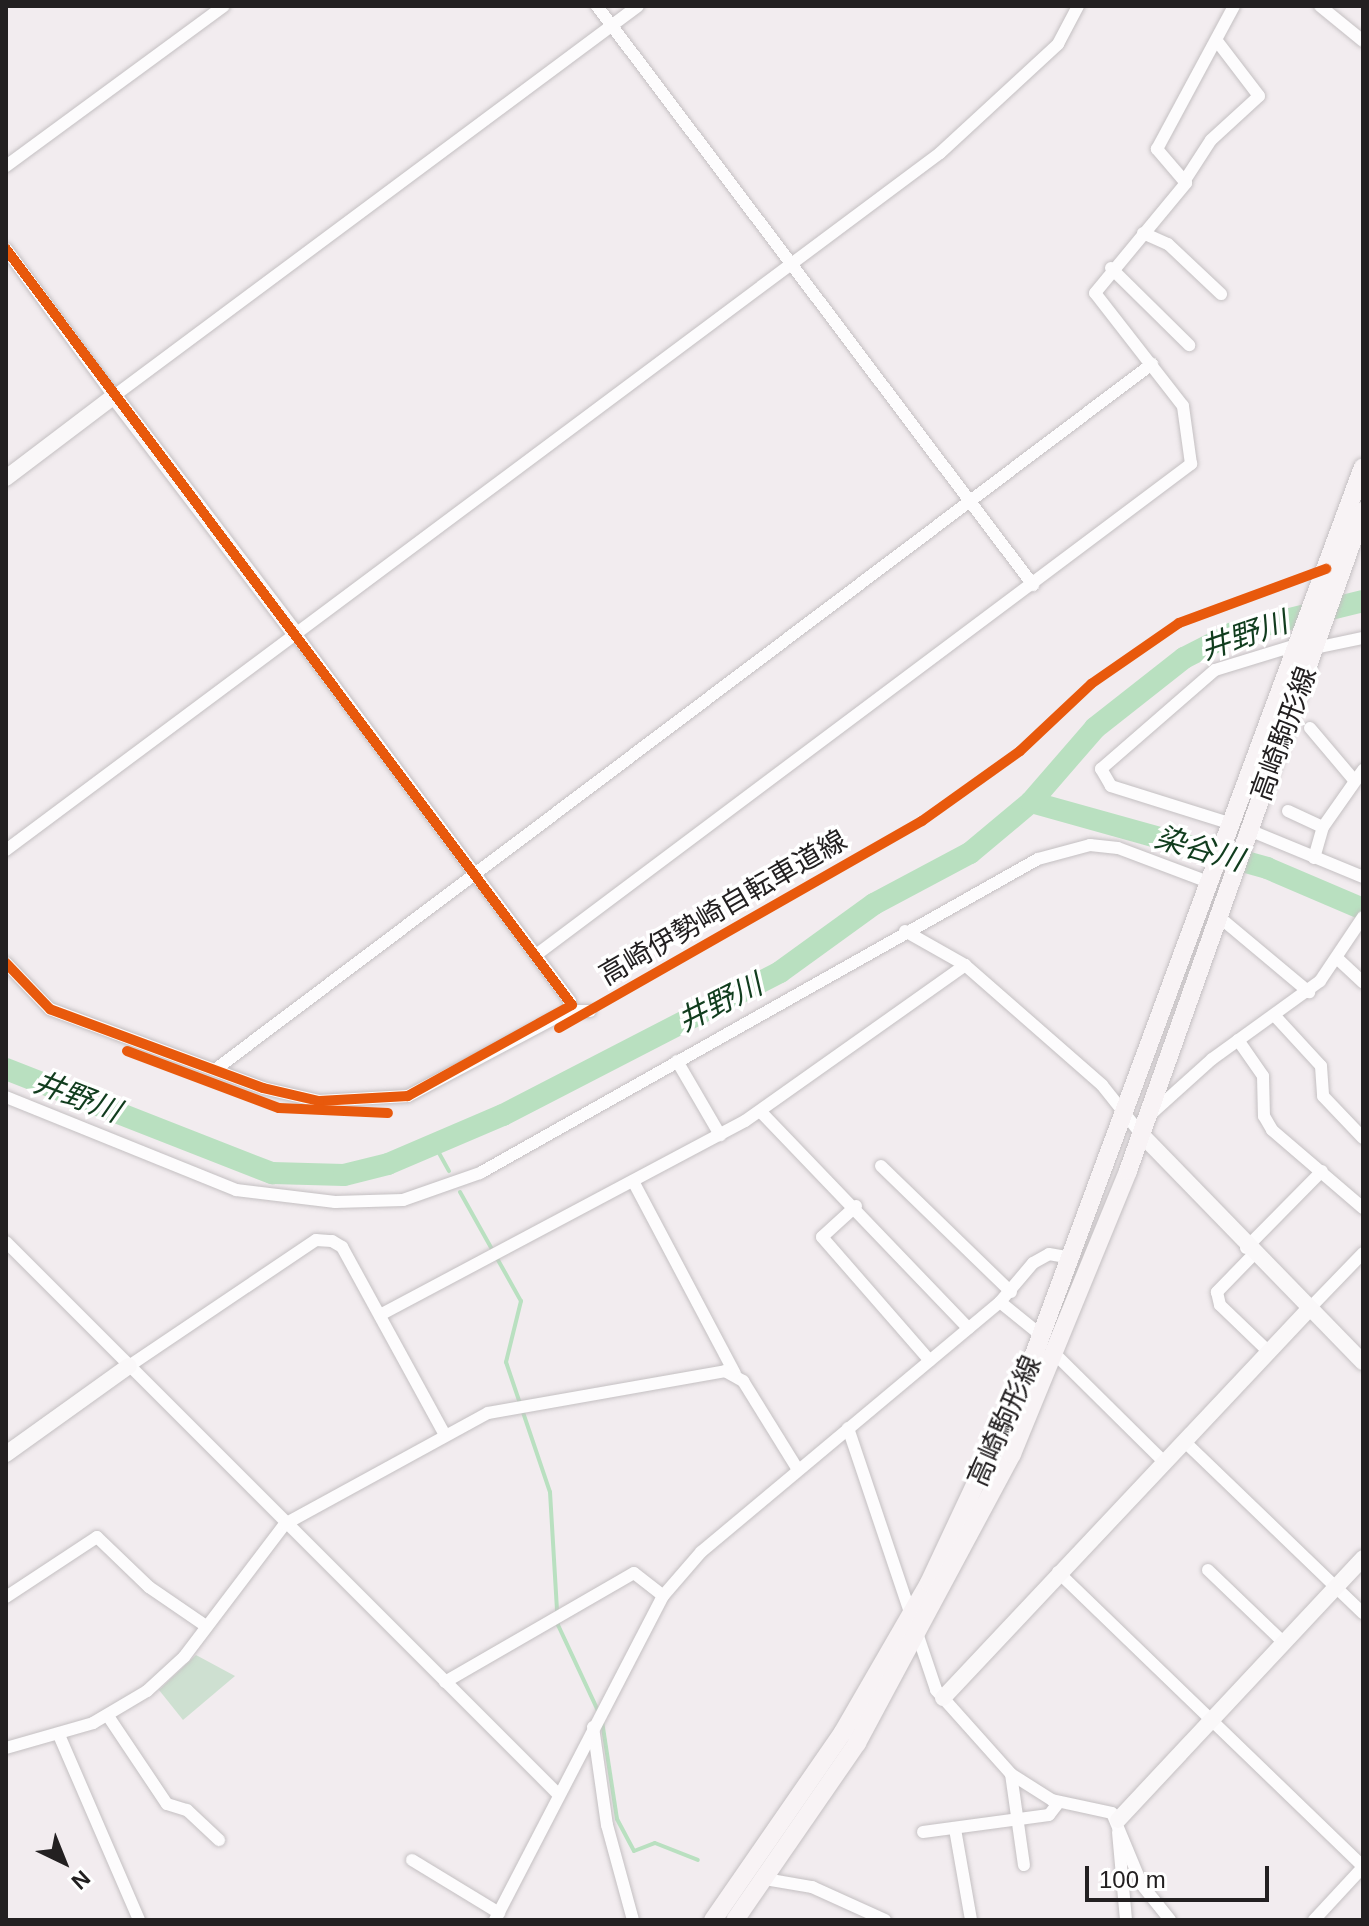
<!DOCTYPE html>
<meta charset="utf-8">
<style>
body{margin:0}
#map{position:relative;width:1369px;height:1926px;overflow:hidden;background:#f2ecef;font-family:Helvetica,"Noto Sans JP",sans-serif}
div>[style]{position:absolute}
.green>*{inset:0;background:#cee0d1}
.stream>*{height:4px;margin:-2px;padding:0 2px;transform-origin:2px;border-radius:2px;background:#b9e0c0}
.river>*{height:22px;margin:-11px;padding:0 11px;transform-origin:11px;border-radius:11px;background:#b9e0c0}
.roads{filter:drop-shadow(0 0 2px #c4c0c2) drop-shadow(0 0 2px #c4c0c2)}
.street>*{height:12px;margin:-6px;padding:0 6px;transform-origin:6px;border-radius:6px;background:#fdfcfd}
.secondary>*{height:16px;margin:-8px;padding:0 8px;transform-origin:8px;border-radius:8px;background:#faf8f9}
.primary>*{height:18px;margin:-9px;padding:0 9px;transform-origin:9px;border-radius:9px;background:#f8f3f5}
.cycleway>*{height:10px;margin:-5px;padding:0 5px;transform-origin:5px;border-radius:5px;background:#e8590c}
span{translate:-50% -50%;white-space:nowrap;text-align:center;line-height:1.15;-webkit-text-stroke:7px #fff;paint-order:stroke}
.street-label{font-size:28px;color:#232021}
.water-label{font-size:30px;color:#113d1e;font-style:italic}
.frame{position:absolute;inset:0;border:8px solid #232021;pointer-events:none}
.north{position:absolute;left:24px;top:1822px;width:80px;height:80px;-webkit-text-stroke:6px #fff;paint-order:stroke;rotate:137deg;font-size:22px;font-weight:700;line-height:32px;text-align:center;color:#232021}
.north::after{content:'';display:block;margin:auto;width:28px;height:36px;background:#232021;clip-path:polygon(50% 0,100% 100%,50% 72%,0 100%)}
.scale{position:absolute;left:1085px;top:1866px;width:184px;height:36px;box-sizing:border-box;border:4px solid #232021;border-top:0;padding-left:10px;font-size:24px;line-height:28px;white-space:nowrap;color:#232021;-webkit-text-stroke:6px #fff;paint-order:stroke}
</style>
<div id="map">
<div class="green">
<i style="clip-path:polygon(196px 1655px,235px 1676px,183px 1720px,159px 1690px)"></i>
</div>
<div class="stream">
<i style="left:434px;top:1144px;width:31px;rotate:61deg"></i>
<i style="left:460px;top:1192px;width:125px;rotate:60.8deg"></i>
<i style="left:521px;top:1301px;width:63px;rotate:103.8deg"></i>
<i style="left:506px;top:1362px;width:137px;rotate:71.3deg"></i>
<i style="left:550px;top:1492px;width:133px;rotate:86.6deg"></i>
<i style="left:558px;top:1625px;width:97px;rotate:65deg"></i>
<i style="left:602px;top:1721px;width:99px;rotate:81.3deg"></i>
<i style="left:617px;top:1819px;width:36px;rotate:62deg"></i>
<i style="left:634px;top:1851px;width:22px;rotate:-21deg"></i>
<i style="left:655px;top:1843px;width:46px;rotate:21.6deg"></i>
</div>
<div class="river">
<i style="left:1031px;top:802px;width:245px;rotate:15.6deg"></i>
<i style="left:1267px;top:868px;width:104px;rotate:23.1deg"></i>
<i style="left:6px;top:1069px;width:286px;rotate:21.4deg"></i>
<i style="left:272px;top:1173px;width:72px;rotate:1.6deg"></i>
<i style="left:344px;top:1175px;width:45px;rotate:-14deg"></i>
<i style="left:388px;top:1164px;width:125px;rotate:-23.1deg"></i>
<i style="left:503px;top:1115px;width:312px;rotate:-27.3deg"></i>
<i style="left:780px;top:972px;width:116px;rotate:-35.9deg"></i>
<i style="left:874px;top:904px;width:109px;rotate:-28deg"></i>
<i style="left:970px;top:853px;width:80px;rotate:-39.9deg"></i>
<i style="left:1031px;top:802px;width:98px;rotate:-49.1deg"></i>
<i style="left:1095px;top:728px;width:113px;rotate:-38.2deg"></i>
<i style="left:1184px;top:658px;width:55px;rotate:-27deg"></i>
<i style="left:1233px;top:633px;width:134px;rotate:-13.8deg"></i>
</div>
<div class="roads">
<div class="street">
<i style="left:597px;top:6px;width:725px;rotate:53.02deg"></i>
<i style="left:1320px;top:6px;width:55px;rotate:39.1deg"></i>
<i style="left:6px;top:166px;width:270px;rotate:-36.3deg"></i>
<i style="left:1187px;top:177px;width:44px;rotate:-57deg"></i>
<i style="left:1211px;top:140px;width:65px;rotate:-42.5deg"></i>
<i style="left:1259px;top:96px;width:69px;rotate:-127.4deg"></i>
<i style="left:1143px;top:233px;width:27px;rotate:24deg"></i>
<i style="left:1168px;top:244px;width:73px;rotate:43.3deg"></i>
<i style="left:6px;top:249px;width:182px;rotate:53.7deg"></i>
<i style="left:114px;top:396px;width:653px;rotate:-36.66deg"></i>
<i style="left:1111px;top:268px;width:110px;rotate:44.6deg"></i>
<i style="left:1315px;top:648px;width:49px;rotate:-11.8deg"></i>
<i style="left:1310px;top:728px;width:68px;rotate:49.8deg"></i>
<i style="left:1288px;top:811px;width:38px;rotate:25deg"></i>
<i style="left:1232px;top:824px;width:127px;rotate:-162.6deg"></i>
<i style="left:1111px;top:786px;width:20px;rotate:-120deg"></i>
<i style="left:1101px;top:769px;width:151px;rotate:-41deg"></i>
<i style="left:1215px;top:670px;width:86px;rotate:-17deg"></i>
<i style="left:1249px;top:830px;width:123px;rotate:22.4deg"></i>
<i style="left:6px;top:850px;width:1165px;rotate:-36.73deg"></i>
<i style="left:940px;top:153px;width:161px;rotate:-42.7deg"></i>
<i style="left:1058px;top:44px;width:43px;rotate:-62.2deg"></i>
<i style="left:1314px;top:858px;width:32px;rotate:-74deg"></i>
<i style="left:1323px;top:827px;width:70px;rotate:-54.9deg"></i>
<i style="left:1218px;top:916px;width:119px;rotate:39.9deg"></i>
<i style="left:905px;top:931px;width:69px;rotate:29.5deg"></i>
<i style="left:536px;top:955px;width:819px;rotate:-36.86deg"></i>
<i style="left:1191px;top:464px;width:59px;rotate:-97.9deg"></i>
<i style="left:1183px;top:406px;width:143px;rotate:-127.9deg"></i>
<i style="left:1095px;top:293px;width:143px;rotate:-50.4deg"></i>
<i style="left:1186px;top:183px;width:45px;rotate:-130.5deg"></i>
<i style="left:1157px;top:149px;width:162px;rotate:-61.7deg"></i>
<i style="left:1339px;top:960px;width:33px;rotate:43deg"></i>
<i style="left:6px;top:963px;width:64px;rotate:46.3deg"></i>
<i style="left:50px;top:1009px;width:227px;rotate:20.3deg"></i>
<i style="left:263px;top:1088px;width:57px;rotate:13.1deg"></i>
<i style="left:319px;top:1101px;width:89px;rotate:-3.2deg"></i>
<i style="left:408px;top:1096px;width:181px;rotate:-28deg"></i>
<i style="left:568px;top:1011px;width:10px;rotate:-79deg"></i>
<i style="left:570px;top:1001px;width:459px;rotate:-126.8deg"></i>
<i style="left:568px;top:1011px;width:22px"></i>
<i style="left:1275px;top:1016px;width:68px;rotate:47.4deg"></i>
<i style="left:1321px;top:1066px;width:30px;rotate:86deg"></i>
<i style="left:1323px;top:1096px;width:58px;rotate:46.4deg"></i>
<i style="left:1238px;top:1040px;width:44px;rotate:55.2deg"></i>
<i style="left:1263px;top:1076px;width:40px;rotate:88.6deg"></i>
<i style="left:1264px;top:1116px;width:16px;rotate:60deg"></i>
<i style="left:1272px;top:1130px;width:120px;rotate:40.6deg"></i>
<i style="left:677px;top:1061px;width:86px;rotate:59.8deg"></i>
<i style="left:216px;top:1069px;width:1172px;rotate:-36.99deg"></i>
<i style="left:6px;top:1097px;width:248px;rotate:22deg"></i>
<i style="left:236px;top:1190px;width:100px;rotate:6.9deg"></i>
<i style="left:335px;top:1202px;width:68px;rotate:-1.7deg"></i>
<i style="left:403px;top:1200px;width:82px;rotate:-19.3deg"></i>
<i style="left:480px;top:1173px;width:640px;rotate:-29.37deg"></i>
<i style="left:1038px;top:859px;width:54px;rotate:-15.1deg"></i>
<i style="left:1090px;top:845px;width:28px;rotate:6deg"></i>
<i style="left:1118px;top:848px;width:99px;rotate:20.6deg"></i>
<i style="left:760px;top:1111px;width:301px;rotate:46.2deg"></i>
<i style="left:1151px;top:1114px;width:82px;rotate:-42deg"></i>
<i style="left:1212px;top:1059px;width:133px;rotate:-35.8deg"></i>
<i style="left:1320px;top:981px;width:77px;rotate:-56.1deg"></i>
<i style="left:881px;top:1166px;width:181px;rotate:44.1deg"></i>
<i style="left:633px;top:1181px;width:218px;rotate:62.1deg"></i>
<i style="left:856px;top:1206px;width:46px;rotate:137.6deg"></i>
<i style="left:822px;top:1237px;width:164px;rotate:48.9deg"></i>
<i style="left:6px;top:1242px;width:782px;rotate:45deg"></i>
<i style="left:1246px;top:1248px;width:108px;rotate:-45.4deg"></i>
<i style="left:1253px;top:1255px;width:52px;rotate:134.2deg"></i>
<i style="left:1217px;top:1292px;width:13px;rotate:77deg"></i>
<i style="left:1220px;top:1305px;width:68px;rotate:43.8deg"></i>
<i style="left:1000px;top:1302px;width:54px;rotate:39deg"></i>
<i style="left:1309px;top:1309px;width:78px;rotate:-46deg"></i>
<i style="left:380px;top:1315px;width:413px;rotate:-28deg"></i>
<i style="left:745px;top:1121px;width:270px;rotate:-35.3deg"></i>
<i style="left:965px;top:965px;width:182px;rotate:41.2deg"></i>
<i style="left:1102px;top:1085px;width:63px;rotate:51.5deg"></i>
<i style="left:1055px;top:1354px;width:155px;rotate:44.7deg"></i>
<i style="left:129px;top:1366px;width:225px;rotate:-34deg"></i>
<i style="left:316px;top:1240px;width:16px;rotate:4deg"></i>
<i style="left:332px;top:1241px;width:12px;rotate:31deg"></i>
<i style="left:342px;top:1247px;width:212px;rotate:61.3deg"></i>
<i style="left:848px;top:1428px;width:276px;rotate:71.4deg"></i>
<i style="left:936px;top:1690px;width:113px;rotate:48.2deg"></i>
<i style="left:1011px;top:1774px;width:49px;rotate:32.4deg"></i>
<i style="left:1052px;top:1800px;width:61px;rotate:12.2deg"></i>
<i style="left:1112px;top:1813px;width:78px;rotate:67.4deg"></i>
<i style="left:1142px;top:1885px;width:45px;rotate:51.3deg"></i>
<i style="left:1185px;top:1442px;width:247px;rotate:43.9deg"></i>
<i style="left:1208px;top:1570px;width:104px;rotate:43.8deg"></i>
<i style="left:1058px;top:1572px;width:424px;rotate:44deg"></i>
<i style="left:6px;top:1597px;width:109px;rotate:-33.4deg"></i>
<i style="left:97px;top:1537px;width:72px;rotate:43.9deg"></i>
<i style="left:149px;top:1587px;width:69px;rotate:34.4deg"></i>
<i style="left:445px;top:1682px;width:218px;rotate:-30deg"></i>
<i style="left:634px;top:1573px;width:37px;rotate:38deg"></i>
<i style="left:108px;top:1716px;width:106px;rotate:56.2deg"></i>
<i style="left:167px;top:1804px;width:21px;rotate:17deg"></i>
<i style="left:187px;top:1810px;width:44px;rotate:43.2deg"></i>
<i style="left:593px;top:1727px;width:99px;rotate:81.9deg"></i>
<i style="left:607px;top:1825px;width:98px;rotate:74.7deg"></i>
<i style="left:59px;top:1735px;width:202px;rotate:66.6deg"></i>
<i style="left:6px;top:1748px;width:91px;rotate:-16deg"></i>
<i style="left:93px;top:1723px;width:63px;rotate:-30.7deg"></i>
<i style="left:147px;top:1691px;width:50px;rotate:-42.6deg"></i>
<i style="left:184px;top:1657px;width:167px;rotate:-52.8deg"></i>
<i style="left:285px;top:1524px;width:231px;rotate:-28.7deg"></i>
<i style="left:488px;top:1413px;width:241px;rotate:-10deg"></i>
<i style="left:725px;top:1371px;width:21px;rotate:29deg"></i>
<i style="left:743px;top:1381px;width:102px;rotate:58.2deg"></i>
<i style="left:1011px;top:1774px;width:92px;rotate:81.9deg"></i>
<i style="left:955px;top:1829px;width:92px;rotate:80deg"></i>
<i style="left:923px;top:1832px;width:127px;rotate:-7.7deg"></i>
<i style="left:1049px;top:1815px;width:15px;rotate:-53deg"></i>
<i style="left:1118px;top:1832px;width:88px;rotate:84.8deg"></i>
<i style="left:412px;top:1860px;width:102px;rotate:31.3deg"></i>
<i style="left:765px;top:1879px;width:48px;rotate:9.7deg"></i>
<i style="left:812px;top:1887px;width:80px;rotate:24.3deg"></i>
<i style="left:495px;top:1920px;width:365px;rotate:-62.6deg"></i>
<i style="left:663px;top:1596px;width:58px;rotate:-49.2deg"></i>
<i style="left:701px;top:1552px;width:390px;rotate:-39.9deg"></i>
<i style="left:1000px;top:1302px;width:51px;rotate:-49.8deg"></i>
<i style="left:1033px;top:1263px;width:18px;rotate:-29deg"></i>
<i style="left:1049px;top:1254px;width:23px;rotate:10deg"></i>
<i style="left:1314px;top:1920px;width:72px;rotate:-47.2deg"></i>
</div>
<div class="secondary">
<i style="left:6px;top:478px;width:136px;rotate:-37.2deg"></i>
<i style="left:114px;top:396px;width:299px;rotate:52.7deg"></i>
<i style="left:1141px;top:1134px;width:318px;rotate:45.8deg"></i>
<i style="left:6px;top:1454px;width:151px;rotate:-35.6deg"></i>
<i style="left:943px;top:1698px;width:534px;rotate:-46.74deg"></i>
<i style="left:1118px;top:1820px;width:359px;rotate:-46.9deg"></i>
</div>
<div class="primary">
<i style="left:713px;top:1920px;width:229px;rotate:-55.3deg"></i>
<i style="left:843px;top:1732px;width:172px;rotate:-60deg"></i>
<i style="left:929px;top:1583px;width:229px;rotate:-64.9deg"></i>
<i style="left:1026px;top:1376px;width:969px;rotate:-69.66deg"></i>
<i style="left:735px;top:1920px;width:215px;rotate:-55.4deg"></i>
<i style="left:857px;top:1743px;width:328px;rotate:-61.8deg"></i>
<i style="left:1012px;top:1454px;width:306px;rotate:-67.7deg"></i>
<i style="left:1128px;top:1171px;width:701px;rotate:-70.4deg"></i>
</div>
</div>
<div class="cycleway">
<i style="left:6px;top:249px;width:944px;rotate:53.18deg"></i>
<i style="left:572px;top:1005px;width:188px;rotate:151deg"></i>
<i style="left:408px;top:1096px;width:89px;rotate:176.8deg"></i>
<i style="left:319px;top:1101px;width:57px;rotate:-166.9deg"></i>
<i style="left:263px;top:1088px;width:227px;rotate:-159.7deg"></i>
<i style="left:50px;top:1009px;width:64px;rotate:-133.7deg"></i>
<i style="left:559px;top:1028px;width:418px;rotate:-29.7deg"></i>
<i style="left:922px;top:821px;width:120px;rotate:-35.5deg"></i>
<i style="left:1020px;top:751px;width:98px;rotate:-43.3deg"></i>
<i style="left:1091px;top:684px;width:107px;rotate:-34.7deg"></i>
<i style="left:1179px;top:623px;width:157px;rotate:-20.2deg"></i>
<i style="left:127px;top:1051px;width:162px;rotate:20.6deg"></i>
<i style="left:279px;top:1108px;width:109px;rotate:2.6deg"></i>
</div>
<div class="street-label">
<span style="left:1284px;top:734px;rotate:-70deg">高崎駒形線</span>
<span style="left:723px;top:908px;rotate:-30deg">高崎伊勢崎自転車道線</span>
<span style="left:1005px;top:1421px;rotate:-66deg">高崎駒形線</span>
</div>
<div class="water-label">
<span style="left:1244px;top:636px;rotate:-19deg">井野川</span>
<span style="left:1199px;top:849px;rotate:16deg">染谷川</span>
<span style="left:720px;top:1003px;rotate:-27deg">井野川</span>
<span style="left:77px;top:1097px;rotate:21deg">井野川</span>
</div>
<div class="frame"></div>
<div class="north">N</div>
<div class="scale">100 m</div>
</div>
